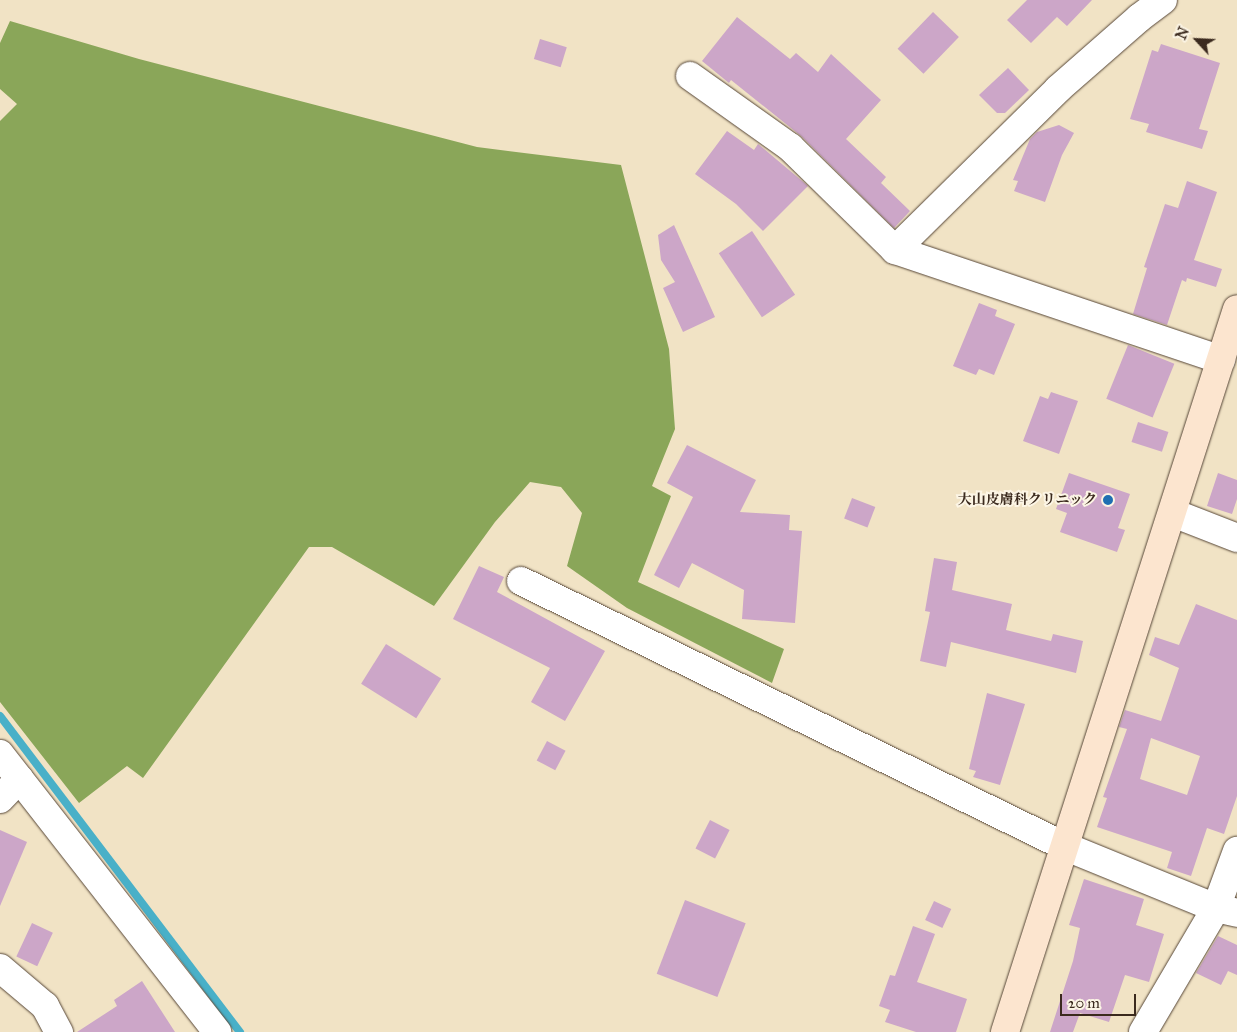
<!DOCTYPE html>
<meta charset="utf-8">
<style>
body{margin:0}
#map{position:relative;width:1237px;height:1032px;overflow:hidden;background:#f1e3c5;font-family:"IM FELL Great Primer","Noto Serif JP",serif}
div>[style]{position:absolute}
.forest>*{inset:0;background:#8aa659}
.stream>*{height:8px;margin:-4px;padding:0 4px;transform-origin:4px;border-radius:4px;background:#49b0c8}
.building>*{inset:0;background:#cca6c8;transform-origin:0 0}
.roads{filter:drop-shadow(0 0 1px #564637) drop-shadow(0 0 1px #564637)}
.street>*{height:28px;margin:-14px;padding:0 14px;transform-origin:14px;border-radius:14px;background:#fff}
.secondary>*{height:28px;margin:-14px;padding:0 14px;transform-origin:14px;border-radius:14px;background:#fce5cf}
.dots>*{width:14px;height:14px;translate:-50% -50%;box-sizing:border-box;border:2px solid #fcf5e5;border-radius:50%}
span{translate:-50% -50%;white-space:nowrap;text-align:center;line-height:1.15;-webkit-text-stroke:4px #fcf5e5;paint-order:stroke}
.poi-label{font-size:14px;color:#3b2a1e;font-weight:700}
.right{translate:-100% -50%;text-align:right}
.north{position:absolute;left:1172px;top:15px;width:50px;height:50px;-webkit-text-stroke:4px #fcf5e5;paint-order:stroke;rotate:295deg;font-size:14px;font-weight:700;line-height:20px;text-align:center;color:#3b2a1e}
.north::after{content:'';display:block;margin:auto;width:18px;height:22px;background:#3b2a1e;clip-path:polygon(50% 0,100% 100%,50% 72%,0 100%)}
.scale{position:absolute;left:1060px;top:994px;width:76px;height:22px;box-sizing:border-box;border:2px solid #3b2a1e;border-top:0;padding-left:6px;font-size:15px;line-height:18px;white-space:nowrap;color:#3b2a1e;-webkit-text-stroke:4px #fcf5e5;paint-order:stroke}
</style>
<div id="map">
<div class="forest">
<i style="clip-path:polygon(10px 21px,139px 59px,477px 147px,621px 165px,669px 349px,675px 429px,652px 486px,671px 496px,638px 582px,784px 649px,772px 683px,627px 608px,567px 566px,582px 513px,561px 487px,530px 482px,495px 522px,434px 606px,332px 547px,309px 547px,143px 778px,127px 766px,79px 803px,0 702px,0 121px,17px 104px,0 89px,0 43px)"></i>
</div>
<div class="stream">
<i style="left:0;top:716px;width:397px;rotate:52.8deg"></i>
</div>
<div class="building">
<i style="clip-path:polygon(1027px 0,1092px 0,1067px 26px,1057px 17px,1031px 43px,1007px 20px)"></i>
<i style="left:933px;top:12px;width:36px;height:51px;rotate:44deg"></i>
<i style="clip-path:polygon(737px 17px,790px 59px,796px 53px,818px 72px,831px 54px,881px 100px,846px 139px,886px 177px,881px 183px,910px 211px,894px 228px,801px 136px,731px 80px,729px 83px,702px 61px)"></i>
<i style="left:540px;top:39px;width:28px;height:21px;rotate:17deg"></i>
<i style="clip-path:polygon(1161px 44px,1220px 63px,1199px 129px,1208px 131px,1202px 149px,1146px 132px,1149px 124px,1130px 119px,1152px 50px,1158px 52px)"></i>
<i style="clip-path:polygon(1008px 68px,1029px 90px,1005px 113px,997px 113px,979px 95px)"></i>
<i style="clip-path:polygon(1059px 125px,1074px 133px,1062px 155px,1045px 202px,1014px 191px,1018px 181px,1013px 180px,1030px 139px,1037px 132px)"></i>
<i style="clip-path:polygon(727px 131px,754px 150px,758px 144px,808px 186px,763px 231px,736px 204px,695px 174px)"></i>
<i style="clip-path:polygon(1187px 181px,1217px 192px,1194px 260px,1222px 269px,1216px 287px,1187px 278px,1186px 282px,1182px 280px,1167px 325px,1133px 314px,1147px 268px,1144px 267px,1165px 204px,1178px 208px)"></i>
<i style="clip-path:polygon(674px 225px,715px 317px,683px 332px,663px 288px,675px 282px,661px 260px,658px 235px)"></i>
<i style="left:752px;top:231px;width:77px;height:40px;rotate:56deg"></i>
<i style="clip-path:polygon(979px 303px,997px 310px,995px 316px,1015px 324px,994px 375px,979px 369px,976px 375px,953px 366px)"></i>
<i style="left:1128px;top:345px;width:50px;height:58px;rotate:22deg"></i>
<i style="clip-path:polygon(1051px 392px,1078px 401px,1059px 454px,1023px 441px,1040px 396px,1048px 399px)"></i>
<i style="left:1138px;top:422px;width:32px;height:21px;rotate:18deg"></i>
<i style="clip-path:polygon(687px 445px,756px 480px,740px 512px,790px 515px,789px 530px,802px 531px,795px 623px,742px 619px,744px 590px,692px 563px,679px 588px,654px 575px,693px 497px,667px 483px)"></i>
<i style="clip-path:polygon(1069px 473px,1130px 494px,1118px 528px,1125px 530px,1117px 552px,1060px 532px,1067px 513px,1056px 509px)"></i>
<i style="clip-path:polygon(1218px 473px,1237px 480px,1237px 499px,1232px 514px,1207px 506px)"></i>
<i style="left:852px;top:498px;width:25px;height:22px;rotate:21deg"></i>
<i style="clip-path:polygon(934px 558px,957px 562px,952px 590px,1012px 604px,1006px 630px,1051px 641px,1053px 634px,1083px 641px,1076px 673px,951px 642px,946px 667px,920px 661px,930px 612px,925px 611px)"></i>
<i style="clip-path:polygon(479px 566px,504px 577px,497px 592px,605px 651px,565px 721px,531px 702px,550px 668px,453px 619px)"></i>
<i style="clip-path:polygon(evenodd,1196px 604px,1237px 620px,1237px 796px,1224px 834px,1207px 828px,1191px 876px,1167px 868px,1172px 852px,1097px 827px,1107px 798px,1103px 797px,1127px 729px,1119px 727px,1125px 710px,1161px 721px,1179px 668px,1149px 655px,1155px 637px,1179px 645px,1196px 604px,1151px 738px,1200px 756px,1187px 795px,1140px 779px,1151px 738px)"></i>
<i style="left:386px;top:644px;width:65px;height:47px;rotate:32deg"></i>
<i style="clip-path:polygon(987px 693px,1025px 704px,1000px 785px,973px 777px,976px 771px,969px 769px)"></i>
<i style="left:547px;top:741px;width:21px;height:22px;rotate:28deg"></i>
<i style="left:710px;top:820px;width:22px;height:32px;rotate:27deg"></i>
<i style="clip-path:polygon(0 830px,27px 842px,0 906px)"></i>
<i style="clip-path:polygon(1084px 879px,1144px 899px,1136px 925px,1164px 934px,1149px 982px,1125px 975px,1109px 1022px,1080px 1013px,1073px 1032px,1050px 1032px,1073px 961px,1080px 928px,1069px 925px)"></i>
<i style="left:685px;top:900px;width:65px;height:79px;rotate:21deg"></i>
<i style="left:934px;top:901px;width:19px;height:21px;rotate:25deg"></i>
<i style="left:32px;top:923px;width:23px;height:37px;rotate:25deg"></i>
<i style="clip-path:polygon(913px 926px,935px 934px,917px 982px,967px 999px,956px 1032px,916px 1032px,885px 1022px,890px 1010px,879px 1006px,890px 975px,895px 976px)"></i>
<i style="clip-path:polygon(1218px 936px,1237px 945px,1237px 975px,1228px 971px,1221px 985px,1196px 973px)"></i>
<i style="clip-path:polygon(142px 981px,175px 1032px,77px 1032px,117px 1006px,114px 1000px)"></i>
</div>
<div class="roads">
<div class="street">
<i style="left:690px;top:76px;width:123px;rotate:35.4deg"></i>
<i style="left:790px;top:147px;width:147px;rotate:44.4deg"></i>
<i style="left:895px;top:250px;width:344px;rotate:18.6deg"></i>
<i style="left:895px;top:250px;width:229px;rotate:-44.6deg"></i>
<i style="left:1058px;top:89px;width:108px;rotate:-41.2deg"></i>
<i style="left:1139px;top:18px;width:30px;rotate:-37deg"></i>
<i style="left:1173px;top:513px;width:69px;rotate:21.3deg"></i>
<i style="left:521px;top:581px;width:604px;rotate:26.01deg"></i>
<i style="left:1064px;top:846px;width:164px;rotate:22.2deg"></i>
<i style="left:1216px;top:908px;width:22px;rotate:13deg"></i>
<i style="left:0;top:754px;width:353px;rotate:52deg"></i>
<i style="left:0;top:799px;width:28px;rotate:-46deg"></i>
<i style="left:0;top:968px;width:59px;rotate:40.2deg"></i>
<i style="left:45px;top:1006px;width:30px;rotate:62deg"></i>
<i style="left:1143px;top:1032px;width:144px;rotate:-59.5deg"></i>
<i style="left:1216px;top:908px;width:61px;rotate:-69.8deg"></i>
</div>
<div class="secondary">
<i style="left:1005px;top:1032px;width:759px;rotate:-72.21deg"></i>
</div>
</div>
<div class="dots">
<i style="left:1108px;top:500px;background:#1f6fb2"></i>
</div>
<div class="poi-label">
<span class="right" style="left:1097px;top:500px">大山皮膚科クリニック</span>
</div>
<div class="north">N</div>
<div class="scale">20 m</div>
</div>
